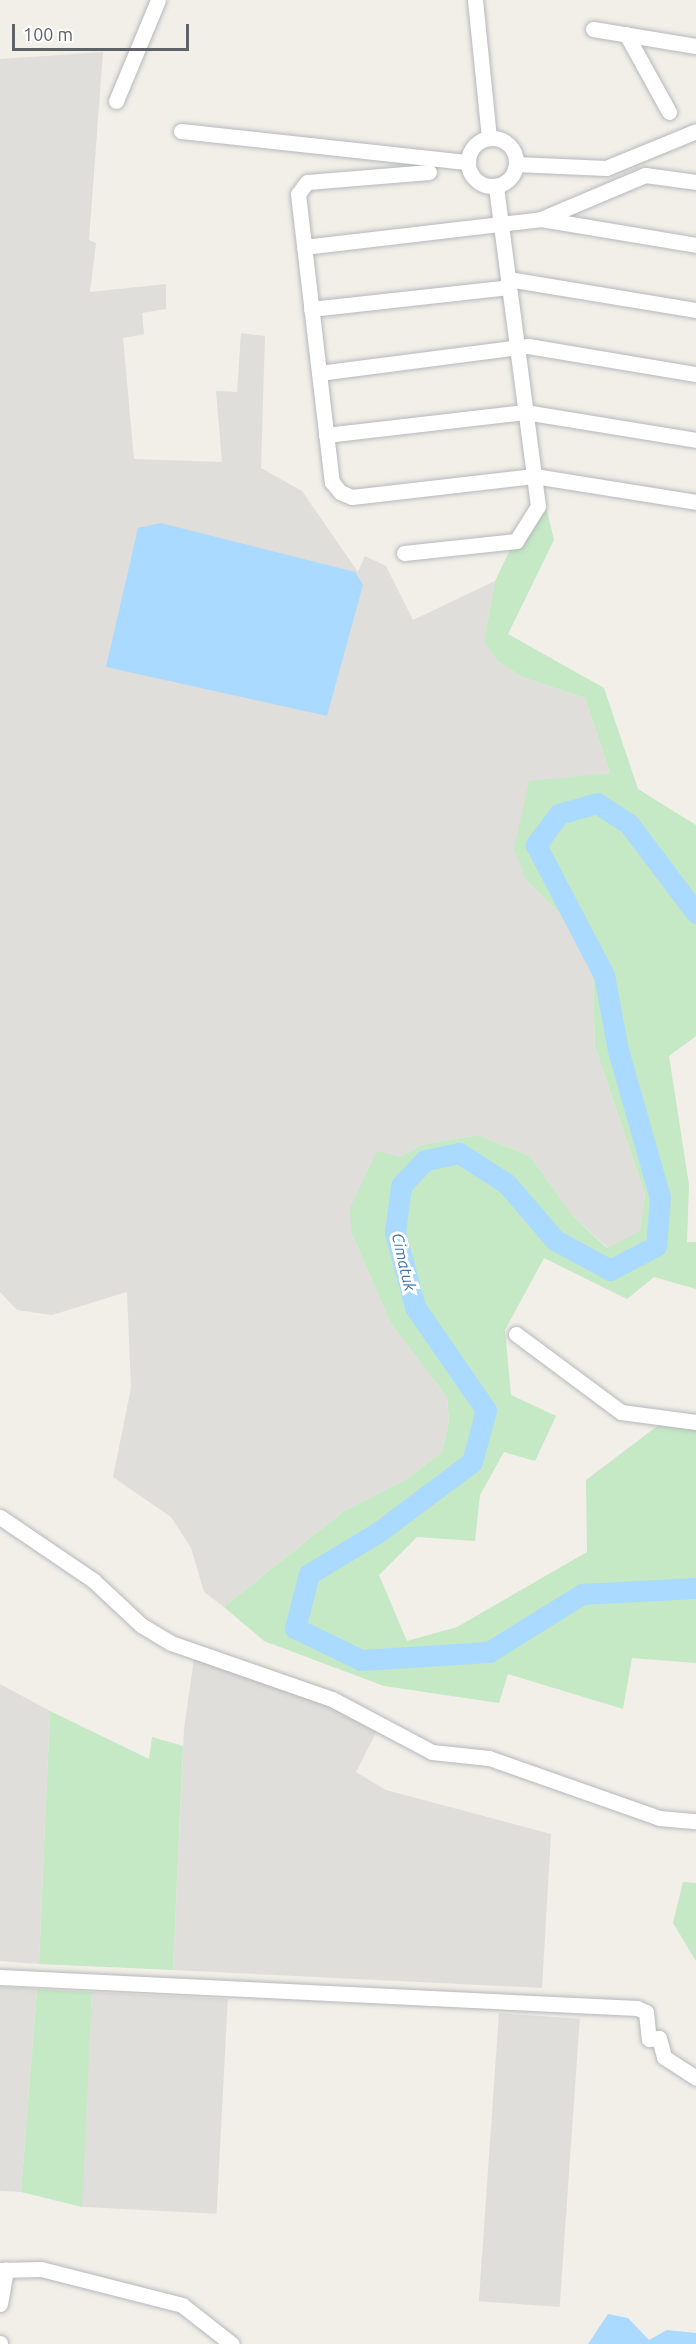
<!DOCTYPE html>
<style>
body{margin:0}
#map{position:relative;width:696px;height:2344px;overflow:hidden;background:#f1efe8;font-family:Ubuntu,sans-serif}
div>[style]{position:absolute}
.industrial>*{inset:0;background:#e0deda;transform-origin:0 0}
.green>*{inset:0;background:#c5e8c5}
.water>*{inset:0;background:#aadaff}
.river>*{height:21px;margin:-10.5px;padding:0 10.5px;transform-origin:10.5px;border-radius:10.5px;background:#aadaff}
.roads{filter:drop-shadow(0 0 2px #b5b8bc) drop-shadow(0 0 2px #b5b8bc)}
.minor>*{height:15px;margin:-7.5px;padding:0 7.5px;transform-origin:7.5px;border-radius:7.5px;background:#fff}
.minor>.ring{margin:-7.5px;padding:0;box-sizing:content-box;background:none;border:15px solid #fff;border-radius:50%}
span{translate:-50% -50%;white-space:nowrap;text-align:center;line-height:1.15;-webkit-text-stroke:6px #fff;paint-order:stroke}
.water-label{font-size:16px;color:#4174aa;font-style:italic}
.scale{position:absolute;left:12px;top:24px;width:177px;height:27px;box-sizing:border-box;border:3px solid #5f6368;border-top:0;padding-left:8px;font-size:18px;line-height:21px;white-space:nowrap;color:#5f6368;-webkit-text-stroke:4px #fff;paint-order:stroke}
</style>
<div id="map">
<div class="industrial">
<i style="clip-path:polygon(103px 52px,89px 240px,96px 243px,90px 292px,166px 284px,166px 309px,142px 313px,144px 334px,123px 338px,134px 459px,222px 462px,216px 391px,237px 392px,241px 333px,265px 336px,261px 468px,302px 491px,358px 572px,365px 556px,386px 566px,413px 620px,495px 581px,484px 641px,496px 660px,522px 677px,585px 698px,610px 773px,529px 782px,526px 880px,566px 919px,593px 974px,595px 1047px,645px 1194px,640px 1232px,608px 1248px,572px 1215px,530px 1156px,478px 1135px,421px 1145px,400px 1157px,351px 1232px,390px 1322px,447px 1397px,449px 1421px,442px 1452px,407px 1479px,344px 1511px,224px 1607px,204px 1592px,191px 1548px,171px 1517px,113px 1477px,131px 1388px,127px 1292px,52px 1315px,17px 1310px,0 1292px,0 59px)"></i>
<i style="clip-path:polygon(195px 1651px,381px 1723px,356px 1772px,386px 1790px,551px 1834px,542px 1988px,173px 1970px,184px 1729px)"></i>
<i style="clip-path:polygon(0 1684px,50px 1711px,39px 1964px,0 1961px)"></i>
<i style="clip-path:polygon(0 1987px,37px 1989px,21px 2192px,0 2191px)"></i>
<i style="left:92px;top:1992px;width:136px;height:215px;rotate:3deg"></i>
<i style="left:499px;top:2013px;width:81px;height:289px;rotate:4deg"></i>
</div>
<div class="green">
<i style="clip-path:polygon(541px 485px,554px 540px,508px 634px,604px 688px,638px 789px,696px 825px,696px 1036px,669px 1056px,689px 1185px,687px 1242px,696px 1242px,696px 1289px,654px 1277px,627px 1299px,544px 1258px,505px 1330px,511px 1395px,556px 1416px,535px 1461px,504px 1452px,480px 1495px,475px 1541px,417px 1537px,379px 1575px,407px 1641px,457px 1627px,587px 1552px,586px 1480px,664px 1421px,696px 1423px,696px 1663px,632px 1658px,623px 1709px,508px 1674px,499px 1703px,384px 1686px,264px 1641px,224px 1607px,344px 1511px,407px 1479px,442px 1452px,449px 1421px,447px 1397px,390px 1322px,351px 1232px,350px 1208px,377px 1151px,400px 1157px,421px 1145px,478px 1135px,530px 1156px,572px 1215px,607px 1248px,640px 1231px,645px 1194px,595px 1047px,593px 974px,566px 919px,526px 880px,514px 849px,529px 781px,610px 773px,585px 698px,522px 677px,496px 660px,484px 641px,495px 581px)"></i>
<i style="clip-path:polygon(50px 1711px,149px 1759px,152px 1737px,183px 1746px,173px 1970px,39px 1964px)"></i>
<i style="clip-path:polygon(683px 1882px,696px 1883px,696px 1961px,673px 1923px)"></i>
<i style="clip-path:polygon(37px 1989px,92px 1992px,82px 2207px,21px 2192px)"></i>
</div>
<div class="water">
<i style="clip-path:polygon(161px 523px,355px 572px,363px 585px,327px 716px,106px 667px,138px 528px)"></i>
<i style="clip-path:polygon(608px 2314px,628px 2318px,649px 2340px,667px 2330px,696px 2333px,696px 2344px,588px 2344px)"></i>
</div>
<div class="river">
<i style="left:696px;top:913px;width:111px;rotate:-127deg"></i>
<i style="left:629px;top:824px;width:38px;rotate:-147deg"></i>
<i style="left:597px;top:803px;width:40px;rotate:164deg"></i>
<i style="left:559px;top:814px;width:39px;rotate:127deg"></i>
<i style="left:536px;top:845px;width:147px;rotate:62.4deg"></i>
<i style="left:604px;top:975px;width:76px;rotate:79.4deg"></i>
<i style="left:618px;top:1050px;width:153px;rotate:74.1deg"></i>
<i style="left:660px;top:1197px;width:49px;rotate:94.7deg"></i>
<i style="left:656px;top:1246px;width:52px;rotate:152.4deg"></i>
<i style="left:610px;top:1270px;width:63px;rotate:-151.4deg"></i>
<i style="left:555px;top:1240px;width:74px;rotate:-130.6deg"></i>
<i style="left:507px;top:1184px;width:57px;rotate:-147.1deg"></i>
<i style="left:459px;top:1153px;width:35px;rotate:168deg"></i>
<i style="left:425px;top:1160px;width:35px;rotate:133deg"></i>
<i style="left:401px;top:1186px;width:46px;rotate:97.4deg"></i>
<i style="left:395px;top:1232px;width:78px;rotate:75.1deg"></i>
<i style="left:415px;top:1307px;width:125px;rotate:55.4deg"></i>
<i style="left:486px;top:1410px;width:54px;rotate:105.1deg"></i>
<i style="left:472px;top:1462px;width:119px;rotate:143.2deg"></i>
<i style="left:377px;top:1533px;width:79px;rotate:148.9deg"></i>
<i style="left:309px;top:1574px;width:56px;rotate:104.5deg"></i>
<i style="left:295px;top:1628px;width:73px;rotate:25.9deg"></i>
<i style="left:361px;top:1660px;width:128px;rotate:-3.6deg"></i>
<i style="left:489px;top:1652px;width:110px;rotate:-31.9deg"></i>
<i style="left:582px;top:1594px;width:114px;rotate:-3deg"></i>
</div>
<div class="roads">
<div class="minor">
<i style="left:475px;top:0;width:139px;rotate:84.2deg"></i>
<i style="left:593px;top:29px;width:104px;rotate:9.4deg"></i>
<i style="left:626px;top:34px;width:89px;rotate:61.1deg"></i>
<i style="left:116px;top:101px;width:109px;rotate:-67.4deg"></i>
<i style="left:181px;top:131px;width:289px;rotate:6.2deg"></i>
<i class="ring" style="left:468px;top:138px;width:33px;height:33px"></i>
<i style="left:516px;top:164px;width:90px;rotate:2.5deg"></i>
<i style="left:606px;top:168px;width:97px;rotate:-22.3deg"></i>
<i style="left:429px;top:172px;width:122px;rotate:175.3deg"></i>
<i style="left:307px;top:182px;width:15px;rotate:127deg"></i>
<i style="left:298px;top:194px;width:290px;rotate:83.3deg"></i>
<i style="left:332px;top:482px;width:13px;rotate:51deg"></i>
<i style="left:340px;top:492px;width:13px;rotate:23deg"></i>
<i style="left:352px;top:497px;width:183px;rotate:-6.6deg"></i>
<i style="left:534px;top:476px;width:164px;rotate:9.1deg"></i>
<i style="left:541px;top:219px;width:113px;rotate:-22.9deg"></i>
<i style="left:645px;top:175px;width:51px;rotate:7.8deg"></i>
<i style="left:304px;top:247px;width:239px;rotate:-6.7deg"></i>
<i style="left:541px;top:219px;width:157px;rotate:9.5deg"></i>
<i style="left:508px;top:279px;width:191px;rotate:9.4deg"></i>
<i style="left:311px;top:309px;width:199px;rotate:-6.3deg"></i>
<i style="left:319px;top:373px;width:211px;rotate:-7.4deg"></i>
<i style="left:528px;top:346px;width:170px;rotate:9.5deg"></i>
<i style="left:326px;top:435px;width:200px;rotate:-6.6deg"></i>
<i style="left:525px;top:412px;width:173px;rotate:9.3deg"></i>
<i style="left:404px;top:553px;width:113px;rotate:-6.1deg"></i>
<i style="left:516px;top:541px;width:41px;rotate:-57.8deg"></i>
<i style="left:538px;top:506px;width:323px;rotate:-97.5deg"></i>
<i style="left:516px;top:1334px;width:131px;rotate:36.6deg"></i>
<i style="left:621px;top:1412px;width:76px;rotate:7.6deg"></i>
<i style="left:0;top:1517px;width:114px;rotate:34.2deg"></i>
<i style="left:94px;top:1581px;width:64px;rotate:43.1deg"></i>
<i style="left:141px;top:1625px;width:35px;rotate:31deg"></i>
<i style="left:171px;top:1643px;width:170px;rotate:19.2deg"></i>
<i style="left:332px;top:1699px;width:113px;rotate:27.9deg"></i>
<i style="left:432px;top:1752px;width:57px;rotate:6deg"></i>
<i style="left:489px;top:1758px;width:180px;rotate:19.4deg"></i>
<i style="left:659px;top:1818px;width:37px;rotate:5deg"></i>
<i style="left:0;top:1977px;width:638px;rotate:2.79deg"></i>
<i style="left:637px;top:2008px;width:10px;rotate:24deg"></i>
<i style="left:646px;top:2012px;width:27px;rotate:84deg"></i>
<i style="left:649px;top:2039px;width:10px;rotate:-6deg"></i>
<i style="left:659px;top:2038px;width:20px;rotate:75deg"></i>
<i style="left:664px;top:2057px;width:38px;rotate:33deg"></i>
<i style="left:0;top:2270px;width:41px;rotate:-1.4deg"></i>
<i style="left:41px;top:2269px;width:146px;rotate:14.3deg"></i>
<i style="left:182px;top:2305px;width:63px;rotate:38deg"></i>
<i style="left:0;top:2304px;width:35px;rotate:-80deg"></i>
<i style="left:0;top:2343px;width:1px;rotate:90deg"></i>
</div>
</div>
<div class="water-label">
<span style="left:404px;top:1262px;rotate:77deg">Cimatuk</span>
</div>
<div class="scale">100 m</div>
</div>
